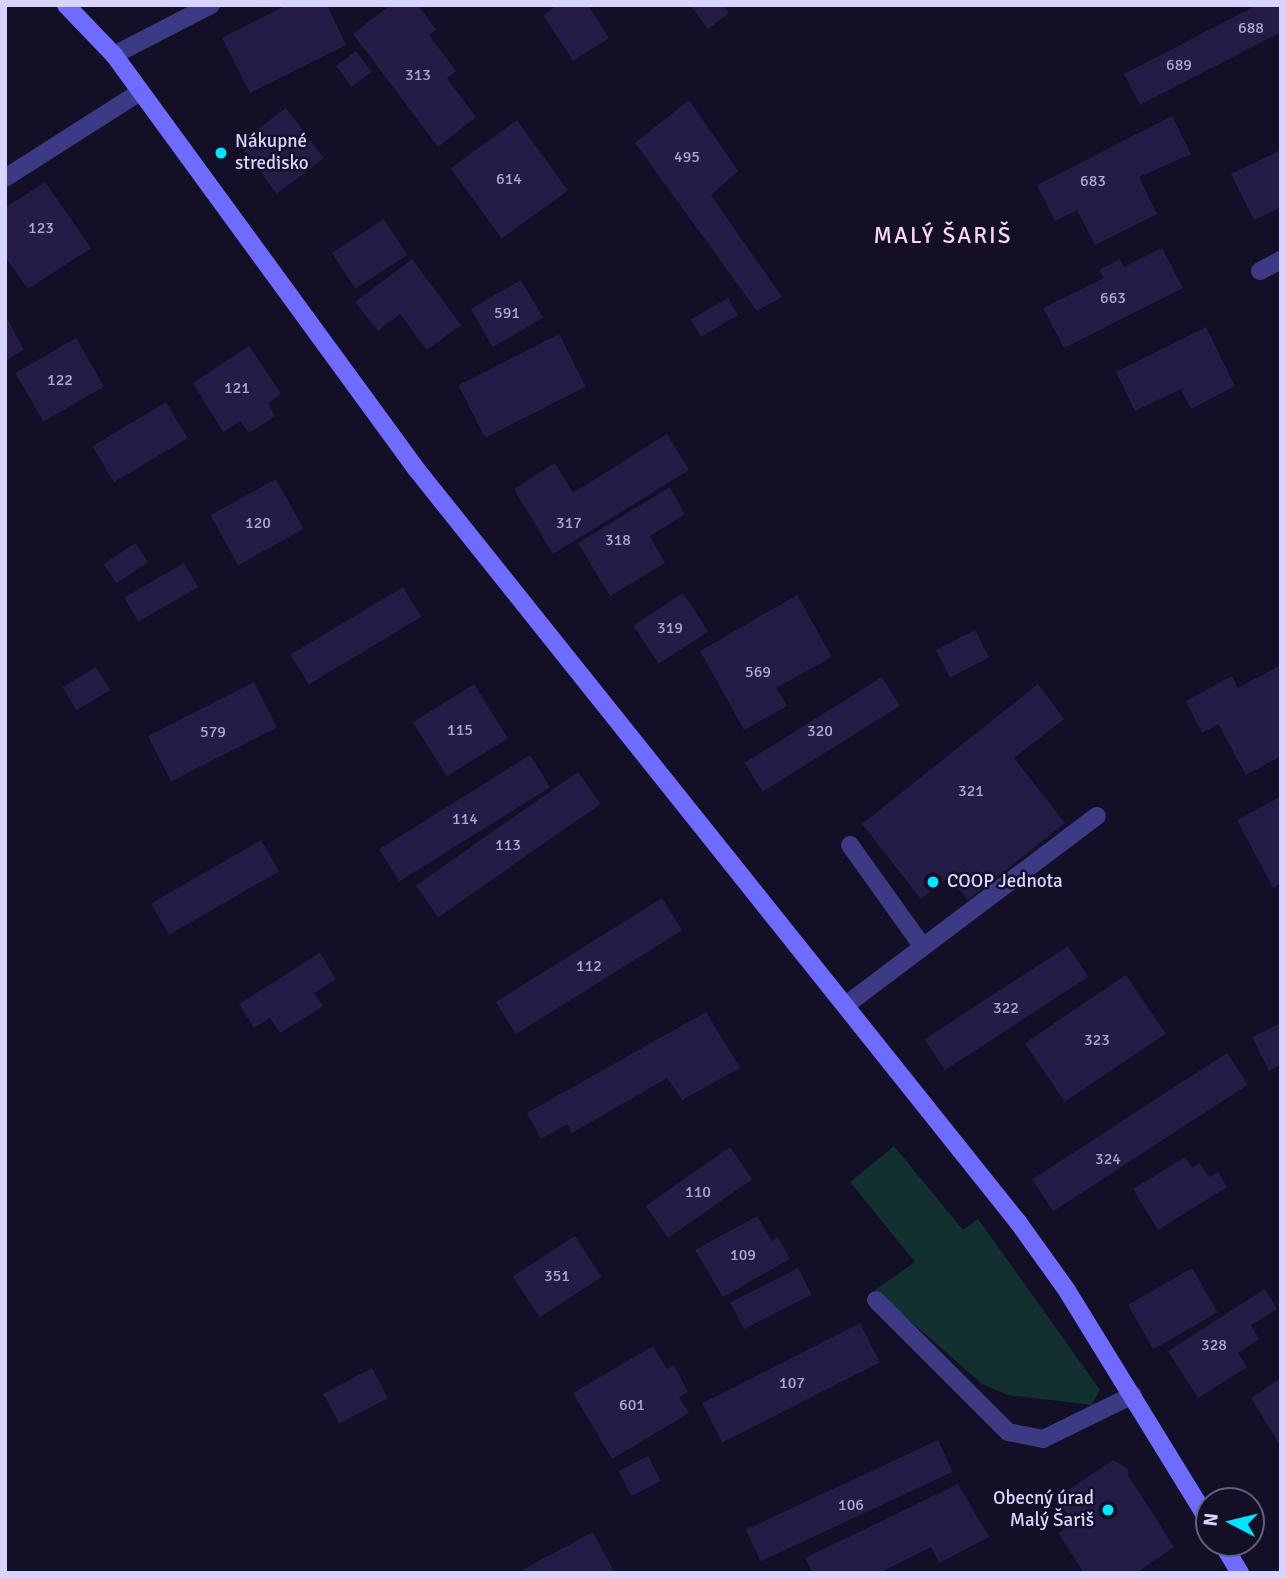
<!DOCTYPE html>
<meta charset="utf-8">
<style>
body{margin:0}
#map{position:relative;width:1286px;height:1578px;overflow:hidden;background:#130f26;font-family:Signika,sans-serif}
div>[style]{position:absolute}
.green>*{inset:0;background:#12302f}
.building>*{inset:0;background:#241b47;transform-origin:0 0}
.lane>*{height:18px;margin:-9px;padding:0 9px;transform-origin:9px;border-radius:9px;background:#3d3a85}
.street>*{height:18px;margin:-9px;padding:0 9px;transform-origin:9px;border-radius:9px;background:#3d3a85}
.secondary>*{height:18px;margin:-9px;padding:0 9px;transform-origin:9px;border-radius:9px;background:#6f6bff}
.dots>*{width:19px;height:19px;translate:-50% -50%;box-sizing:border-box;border:4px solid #130f26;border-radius:50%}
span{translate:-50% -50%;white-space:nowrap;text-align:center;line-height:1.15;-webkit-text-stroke:5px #130f26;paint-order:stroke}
.number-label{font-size:16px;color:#aca6d1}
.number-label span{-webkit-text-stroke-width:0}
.poi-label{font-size:19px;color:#d9d4ff}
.left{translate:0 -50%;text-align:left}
.right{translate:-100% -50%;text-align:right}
.quarter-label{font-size:23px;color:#ffd6f0;letter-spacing:2px}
.frame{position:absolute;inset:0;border:7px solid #d9d4ff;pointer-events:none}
.north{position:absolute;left:1195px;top:1487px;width:70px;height:70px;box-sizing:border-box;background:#130f26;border:2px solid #625e7d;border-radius:50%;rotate:277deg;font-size:19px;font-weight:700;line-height:28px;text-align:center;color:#d9d4ff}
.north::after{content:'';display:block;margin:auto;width:24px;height:32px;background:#00e5ff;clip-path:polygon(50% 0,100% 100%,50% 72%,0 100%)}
</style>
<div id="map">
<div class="green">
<i style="clip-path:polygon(894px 1146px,963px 1230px,978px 1219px,1100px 1390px,1092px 1405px,1008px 1395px,982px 1384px,875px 1290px,915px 1262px,850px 1182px)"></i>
</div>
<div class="building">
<i style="clip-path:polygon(287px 5px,327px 5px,346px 45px,250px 93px,222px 38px)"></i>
<i style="clip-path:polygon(390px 5px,418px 5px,436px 30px,429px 35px,456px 71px,447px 78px,476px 117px,438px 147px,353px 34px)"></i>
<i style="clip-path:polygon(558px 5px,588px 5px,609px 38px,573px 61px,543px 15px)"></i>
<i style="clip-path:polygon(690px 5px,723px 5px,729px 13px,708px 29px)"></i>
<i style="clip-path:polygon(1257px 5px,1281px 5px,1281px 32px,1140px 105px,1124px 74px)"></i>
<i style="left:356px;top:51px;width:26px;height:25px;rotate:53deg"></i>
<i style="clip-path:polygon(689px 100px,738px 171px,711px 195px,782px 297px,757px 311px,635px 143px)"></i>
<i style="left:286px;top:108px;width:63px;height:59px;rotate:53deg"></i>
<i style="clip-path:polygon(1172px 116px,1191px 154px,1139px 177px,1157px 214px,1095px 245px,1077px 210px,1055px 221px,1037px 185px)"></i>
<i style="left:517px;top:120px;width:87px;height:82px;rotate:54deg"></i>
<i style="clip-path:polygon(1281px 150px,1281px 207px,1254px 220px,1231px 174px)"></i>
<i style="clip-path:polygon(45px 182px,91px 248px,28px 289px,5px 257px,5px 208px)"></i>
<i style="left:384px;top:219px;width:43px;height:62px;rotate:57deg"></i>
<i style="clip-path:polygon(1162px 248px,1183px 288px,1064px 348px,1043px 308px,1104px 278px,1099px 270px,1120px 259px,1124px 267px)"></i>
<i style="clip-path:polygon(412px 259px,461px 325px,427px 350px,400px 314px,378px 331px,355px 302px)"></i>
<i style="left:521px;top:280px;width:44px;height:58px;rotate:60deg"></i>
<i style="left:728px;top:298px;width:20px;height:43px;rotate:60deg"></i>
<i style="clip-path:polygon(8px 320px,24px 350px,5px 361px,5px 322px)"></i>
<i style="clip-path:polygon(1206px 327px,1235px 386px,1191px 409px,1181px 389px,1135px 411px,1116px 372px)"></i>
<i style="left:559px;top:334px;width:59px;height:113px;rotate:63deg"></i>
<i style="left:76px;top:338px;width:56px;height:70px;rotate:60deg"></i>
<i style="clip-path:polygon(249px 346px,281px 394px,268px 403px,275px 416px,249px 433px,240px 421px,223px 432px,193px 383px)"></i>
<i style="left:166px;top:402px;width:42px;height:86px;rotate:59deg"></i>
<i style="clip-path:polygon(667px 434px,689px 470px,553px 554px,514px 489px,555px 463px,573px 493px)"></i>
<i style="left:276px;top:479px;width:57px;height:75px;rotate:61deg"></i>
<i style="clip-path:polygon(670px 487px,685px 514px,650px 536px,665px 563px,610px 596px,578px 543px)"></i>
<i style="left:135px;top:543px;width:23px;height:38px;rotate:56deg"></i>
<i style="left:184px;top:563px;width:28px;height:69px;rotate:60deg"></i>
<i style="left:403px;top:587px;width:35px;height:131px;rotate:59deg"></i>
<i style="left:683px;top:593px;width:46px;height:59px;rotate:57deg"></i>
<i style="clip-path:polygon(797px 595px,832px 657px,776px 688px,787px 706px,744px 730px,700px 651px)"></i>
<i style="left:975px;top:630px;width:31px;height:44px;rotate:63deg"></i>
<i style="clip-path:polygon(1281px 665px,1281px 756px,1246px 775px,1218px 724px,1202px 733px,1186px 701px,1232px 676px,1238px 688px)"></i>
<i style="left:96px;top:667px;width:27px;height:39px;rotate:59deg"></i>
<i style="left:882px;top:677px;width:34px;height:162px;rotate:58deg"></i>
<i style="left:254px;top:682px;width:51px;height:119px;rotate:63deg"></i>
<i style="left:474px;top:684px;width:64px;height:72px;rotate:58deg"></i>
<i style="clip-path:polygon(1038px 684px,1064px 719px,1014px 758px,1065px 823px,968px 900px,949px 877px,921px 899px,862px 824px)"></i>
<i style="left:530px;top:755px;width:38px;height:178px;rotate:58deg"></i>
<i style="left:578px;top:772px;width:39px;height:198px;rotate:55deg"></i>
<i style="clip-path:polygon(1281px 796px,1281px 884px,1273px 888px,1237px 820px)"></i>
<i style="left:261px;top:840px;width:36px;height:127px;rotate:60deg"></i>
<i style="left:662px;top:898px;width:38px;height:196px;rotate:58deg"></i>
<i style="left:1068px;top:946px;width:37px;height:171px;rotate:57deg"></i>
<i style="clip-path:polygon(320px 953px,336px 979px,314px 993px,323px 1006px,280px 1033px,270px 1018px,254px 1028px,239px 1004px)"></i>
<i style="left:1126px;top:975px;width:71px;height:122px;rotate:56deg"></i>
<i style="clip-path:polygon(706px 1012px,740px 1068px,682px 1100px,667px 1078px,572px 1133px,567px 1124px,541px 1139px,527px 1113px)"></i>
<i style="clip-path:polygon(1281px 1023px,1281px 1065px,1269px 1071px,1252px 1037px)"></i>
<i style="left:1227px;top:1053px;width:38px;height:232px;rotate:57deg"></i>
<i style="left:730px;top:1147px;width:39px;height:103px;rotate:55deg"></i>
<i style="clip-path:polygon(1185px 1157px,1192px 1168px,1200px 1163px,1209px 1177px,1218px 1172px,1227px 1187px,1158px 1230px,1133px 1189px)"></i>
<i style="clip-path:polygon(757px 1216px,772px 1241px,778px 1237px,790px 1259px,723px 1297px,695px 1250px)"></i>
<i style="left:575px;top:1236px;width:49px;height:74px;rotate:57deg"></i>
<i style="left:798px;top:1268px;width:30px;height:76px;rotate:63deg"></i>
<i style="left:1192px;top:1268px;width:51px;height:74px;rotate:60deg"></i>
<i style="clip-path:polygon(1265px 1289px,1277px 1309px,1251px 1325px,1259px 1339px,1238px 1353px,1247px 1367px,1198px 1398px,1168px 1351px)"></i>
<i style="left:860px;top:1323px;width:44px;height:177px;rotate:63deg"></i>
<i style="clip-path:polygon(653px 1346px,667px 1369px,674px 1365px,688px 1392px,679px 1397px,689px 1413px,612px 1459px,573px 1393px)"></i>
<i style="left:372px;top:1368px;width:34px;height:55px;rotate:62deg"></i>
<i style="clip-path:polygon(1281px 1378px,1281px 1447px,1251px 1398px)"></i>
<i style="left:938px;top:1440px;width:35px;height:212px;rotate:65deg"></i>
<i style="left:648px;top:1456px;width:28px;height:33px;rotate:63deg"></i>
<i style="clip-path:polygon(1113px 1460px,1128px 1469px,1128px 1475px,1174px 1547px,1136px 1573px,1084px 1573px,1058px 1533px,1073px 1523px,1056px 1498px)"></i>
<i style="clip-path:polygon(958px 1484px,989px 1537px,939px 1563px,931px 1547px,879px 1573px,813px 1573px,805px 1558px)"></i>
<i style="clip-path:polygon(593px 1532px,615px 1573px,526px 1573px,524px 1569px)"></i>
</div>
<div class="lane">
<i style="left:1260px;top:271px;width:24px;rotate:-28deg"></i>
<i style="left:850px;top:845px;width:125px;rotate:54.4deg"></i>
<i style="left:846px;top:1005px;width:314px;rotate:-37deg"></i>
<i style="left:876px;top:1300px;width:187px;rotate:45deg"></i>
<i style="left:1008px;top:1432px;width:36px;rotate:11deg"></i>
<i style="left:1043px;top:1439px;width:100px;rotate:-26.1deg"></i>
</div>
<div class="street">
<i style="left:114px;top:55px;width:109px;rotate:-27.3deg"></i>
<i style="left:5px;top:178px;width:160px;rotate:-32.5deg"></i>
</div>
<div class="secondary">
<i style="left:66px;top:5px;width:69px;rotate:46.2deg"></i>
<i style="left:114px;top:55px;width:514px;rotate:53.87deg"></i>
<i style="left:417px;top:470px;width:963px;rotate:51.37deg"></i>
<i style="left:1018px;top:1222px;width:82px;rotate:54.4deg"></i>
<i style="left:1066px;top:1289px;width:273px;rotate:58.4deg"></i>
<i style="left:1222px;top:1543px;width:35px;rotate:59deg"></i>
</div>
<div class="dots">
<i style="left:221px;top:153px;background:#00e5ff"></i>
<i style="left:933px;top:882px;background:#00e5ff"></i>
<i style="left:1108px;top:1510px;background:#00e5ff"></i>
</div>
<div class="number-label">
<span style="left:1251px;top:28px">688</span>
<span style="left:1179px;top:65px">689</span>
<span style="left:418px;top:75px">313</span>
<span style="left:687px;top:157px">495</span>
<span style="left:509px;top:179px">614</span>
<span style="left:1093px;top:181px">683</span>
<span style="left:41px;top:228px">123</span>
<span style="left:1113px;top:298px">663</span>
<span style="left:507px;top:313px">591</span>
<span style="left:60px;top:380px">122</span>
<span style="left:237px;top:388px">121</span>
<span style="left:258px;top:523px">120</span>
<span style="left:569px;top:523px">317</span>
<span style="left:618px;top:540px">318</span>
<span style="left:670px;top:628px">319</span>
<span style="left:758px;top:672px">569</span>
<span style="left:460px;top:730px">115</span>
<span style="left:820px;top:731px">320</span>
<span style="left:213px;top:732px">579</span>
<span style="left:971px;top:791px">321</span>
<span style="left:465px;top:819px">114</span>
<span style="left:508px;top:845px">113</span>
<span style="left:589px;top:966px">112</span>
<span style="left:1006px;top:1008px">322</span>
<span style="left:1097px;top:1040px">323</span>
<span style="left:1108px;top:1159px">324</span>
<span style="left:698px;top:1192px">110</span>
<span style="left:743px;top:1255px">109</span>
<span style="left:557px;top:1276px">351</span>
<span style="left:1214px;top:1345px">328</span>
<span style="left:792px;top:1383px">107</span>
<span style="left:632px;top:1405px">601</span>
<span style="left:851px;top:1505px">106</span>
</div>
<div class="poi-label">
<span class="left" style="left:235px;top:153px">Nákupné<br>stredisko</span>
<span class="left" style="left:947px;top:882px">COOP Jednota</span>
<span class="right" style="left:1094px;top:1510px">Obecný úrad<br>Malý Šariš</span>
</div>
<div class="quarter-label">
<span style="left:943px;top:236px">MALÝ ŠARIŠ</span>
</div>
<div class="frame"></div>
<div class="north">N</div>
</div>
